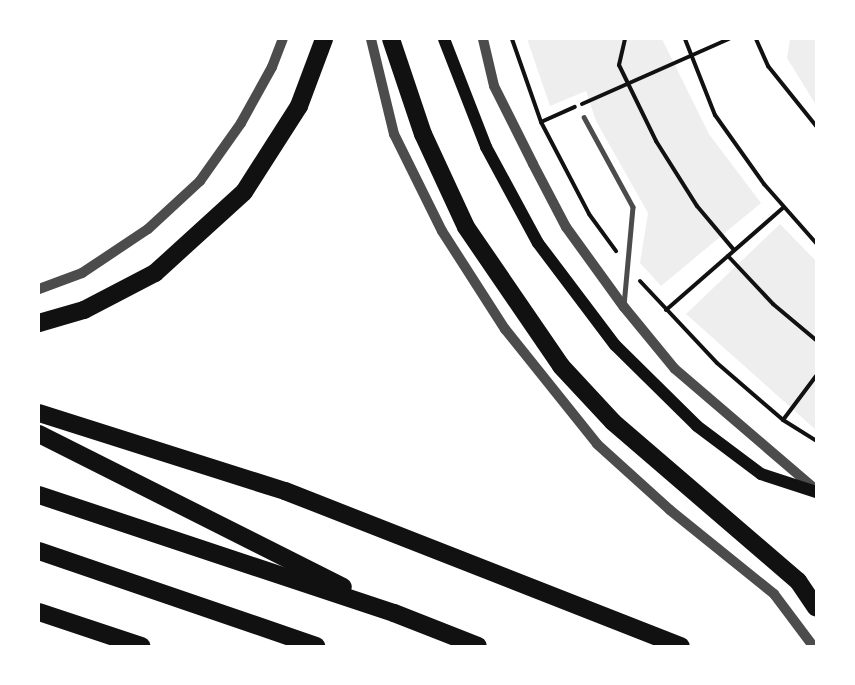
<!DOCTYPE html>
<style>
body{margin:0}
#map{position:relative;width:855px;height:685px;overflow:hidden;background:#fff;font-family:"DejaVu Sans",sans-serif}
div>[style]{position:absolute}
.green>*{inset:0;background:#eee}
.path>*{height:4px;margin:-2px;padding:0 2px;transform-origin:2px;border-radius:2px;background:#111}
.service>*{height:4.5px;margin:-2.25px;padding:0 2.25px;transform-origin:2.25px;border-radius:2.25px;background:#4c4c4c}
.tertiary>*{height:10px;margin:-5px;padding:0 5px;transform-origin:5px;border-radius:5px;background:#4c4c4c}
.secondary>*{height:12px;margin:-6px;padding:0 6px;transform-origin:6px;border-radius:6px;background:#111}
.motorway>*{height:18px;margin:-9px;padding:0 9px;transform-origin:9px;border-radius:9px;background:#111}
span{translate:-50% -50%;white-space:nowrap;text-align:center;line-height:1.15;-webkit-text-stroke:4.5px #fff;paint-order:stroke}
.frame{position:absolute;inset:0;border:40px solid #fff;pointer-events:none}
</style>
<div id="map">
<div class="green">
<i style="clip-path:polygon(527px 39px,662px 39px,709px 134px,761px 203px,661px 286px,640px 263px,648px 213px,596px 121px,586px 91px,550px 106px)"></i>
<i style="clip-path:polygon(790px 39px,816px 39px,816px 105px,787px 58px)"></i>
<i style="clip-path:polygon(780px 224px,816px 261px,816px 430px,686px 314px)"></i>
</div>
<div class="path">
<i style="left:512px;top:39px;width:88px;rotate:70.7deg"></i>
<i style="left:541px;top:122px;width:104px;rotate:62.4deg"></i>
<i style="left:589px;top:214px;width:46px;rotate:53.9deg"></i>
<i style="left:625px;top:39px;width:27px;rotate:103deg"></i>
<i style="left:619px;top:65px;width:85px;rotate:64deg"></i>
<i style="left:656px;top:141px;width:77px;rotate:57.8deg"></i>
<i style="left:697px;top:206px;width:57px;rotate:49.9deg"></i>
<i style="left:685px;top:39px;width:82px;rotate:68.5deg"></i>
<i style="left:715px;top:115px;width:85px;rotate:54.6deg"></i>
<i style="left:764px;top:184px;width:79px;rotate:48.6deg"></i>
<i style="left:756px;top:39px;width:30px;rotate:66deg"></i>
<i style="left:768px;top:66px;width:77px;rotate:51.3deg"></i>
<i style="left:582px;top:104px;width:161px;rotate:-23.9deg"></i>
<i style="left:541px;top:122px;width:37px;rotate:-24deg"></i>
<i style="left:728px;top:256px;width:66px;rotate:46.8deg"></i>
<i style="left:773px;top:304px;width:56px;rotate:39.9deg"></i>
<i style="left:640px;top:281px;width:112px;rotate:46.8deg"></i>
<i style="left:717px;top:363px;width:87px;rotate:40.8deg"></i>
<i style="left:783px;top:420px;width:39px;rotate:32deg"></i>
<i style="left:666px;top:310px;width:155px;rotate:-41.1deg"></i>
<i style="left:783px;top:420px;width:55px;rotate:-53.1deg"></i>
</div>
<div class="service">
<i style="left:584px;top:117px;width:102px;rotate:61.4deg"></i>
<i style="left:633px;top:207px;width:98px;rotate:95.2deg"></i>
</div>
<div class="tertiary">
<i style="left:371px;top:39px;width:98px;rotate:76.4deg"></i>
<i style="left:394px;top:134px;width:108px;rotate:63.7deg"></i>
<i style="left:442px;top:231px;width:117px;rotate:57.3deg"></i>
<i style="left:505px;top:329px;width:147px;rotate:51.3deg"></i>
<i style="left:597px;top:444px;width:98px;rotate:42.1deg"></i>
<i style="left:670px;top:510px;width:134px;rotate:38.9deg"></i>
<i style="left:774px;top:594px;width:65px;rotate:53.1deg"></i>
<i style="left:483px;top:39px;width:48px;rotate:76.8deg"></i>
<i style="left:494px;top:86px;width:87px;rotate:63.4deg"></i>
<i style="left:533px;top:164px;width:71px;rotate:62.4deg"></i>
<i style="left:566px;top:227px;width:99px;rotate:54.1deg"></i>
<i style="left:624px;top:307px;width:80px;rotate:50.6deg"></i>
<i style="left:675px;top:369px;width:186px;rotate:40.6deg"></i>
<i style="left:39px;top:289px;width:46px;rotate:-20.4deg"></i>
<i style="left:82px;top:273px;width:79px;rotate:-33.7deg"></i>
<i style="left:148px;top:229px;width:71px;rotate:-42.7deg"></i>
<i style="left:200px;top:181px;width:71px;rotate:-54.7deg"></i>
<i style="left:241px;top:123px;width:64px;rotate:-61deg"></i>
<i style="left:272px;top:67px;width:30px;rotate:-69deg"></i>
</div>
<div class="secondary">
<i style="left:444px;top:39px;width:116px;rotate:68.7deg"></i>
<i style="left:486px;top:147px;width:109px;rotate:61.6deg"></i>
<i style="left:538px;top:243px;width:128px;rotate:53deg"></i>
<i style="left:615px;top:345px;width:115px;rotate:44.6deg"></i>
<i style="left:697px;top:426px;width:80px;rotate:36.9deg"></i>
<i style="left:761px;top:474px;width:58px;rotate:18.1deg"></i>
</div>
<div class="motorway">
<i style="left:391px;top:39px;width:100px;rotate:71.4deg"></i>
<i style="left:423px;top:134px;width:102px;rotate:65.2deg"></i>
<i style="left:466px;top:227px;width:168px;rotate:55.6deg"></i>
<i style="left:561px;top:366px;width:76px;rotate:47.1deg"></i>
<i style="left:613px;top:422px;width:244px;rotate:40.7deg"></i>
<i style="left:798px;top:581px;width:32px;rotate:56deg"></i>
<i style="left:39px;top:323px;width:47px;rotate:-16.1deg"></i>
<i style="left:84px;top:310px;width:80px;rotate:-27.5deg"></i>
<i style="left:155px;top:273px;width:120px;rotate:-42.3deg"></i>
<i style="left:244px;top:192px;width:102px;rotate:-57.4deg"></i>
<i style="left:299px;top:106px;width:72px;rotate:-69.5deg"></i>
<i style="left:39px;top:413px;width:258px;rotate:17.6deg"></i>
<i style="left:285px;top:491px;width:425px;rotate:21.4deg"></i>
<i style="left:39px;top:434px;width:340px;rotate:26.7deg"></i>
<i style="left:39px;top:495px;width:374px;rotate:18.4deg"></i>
<i style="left:394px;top:613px;width:90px;rotate:21.4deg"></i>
<i style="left:39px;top:551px;width:293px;rotate:18.9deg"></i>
<i style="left:39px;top:612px;width:108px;rotate:18.4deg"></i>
</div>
<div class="frame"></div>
</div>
